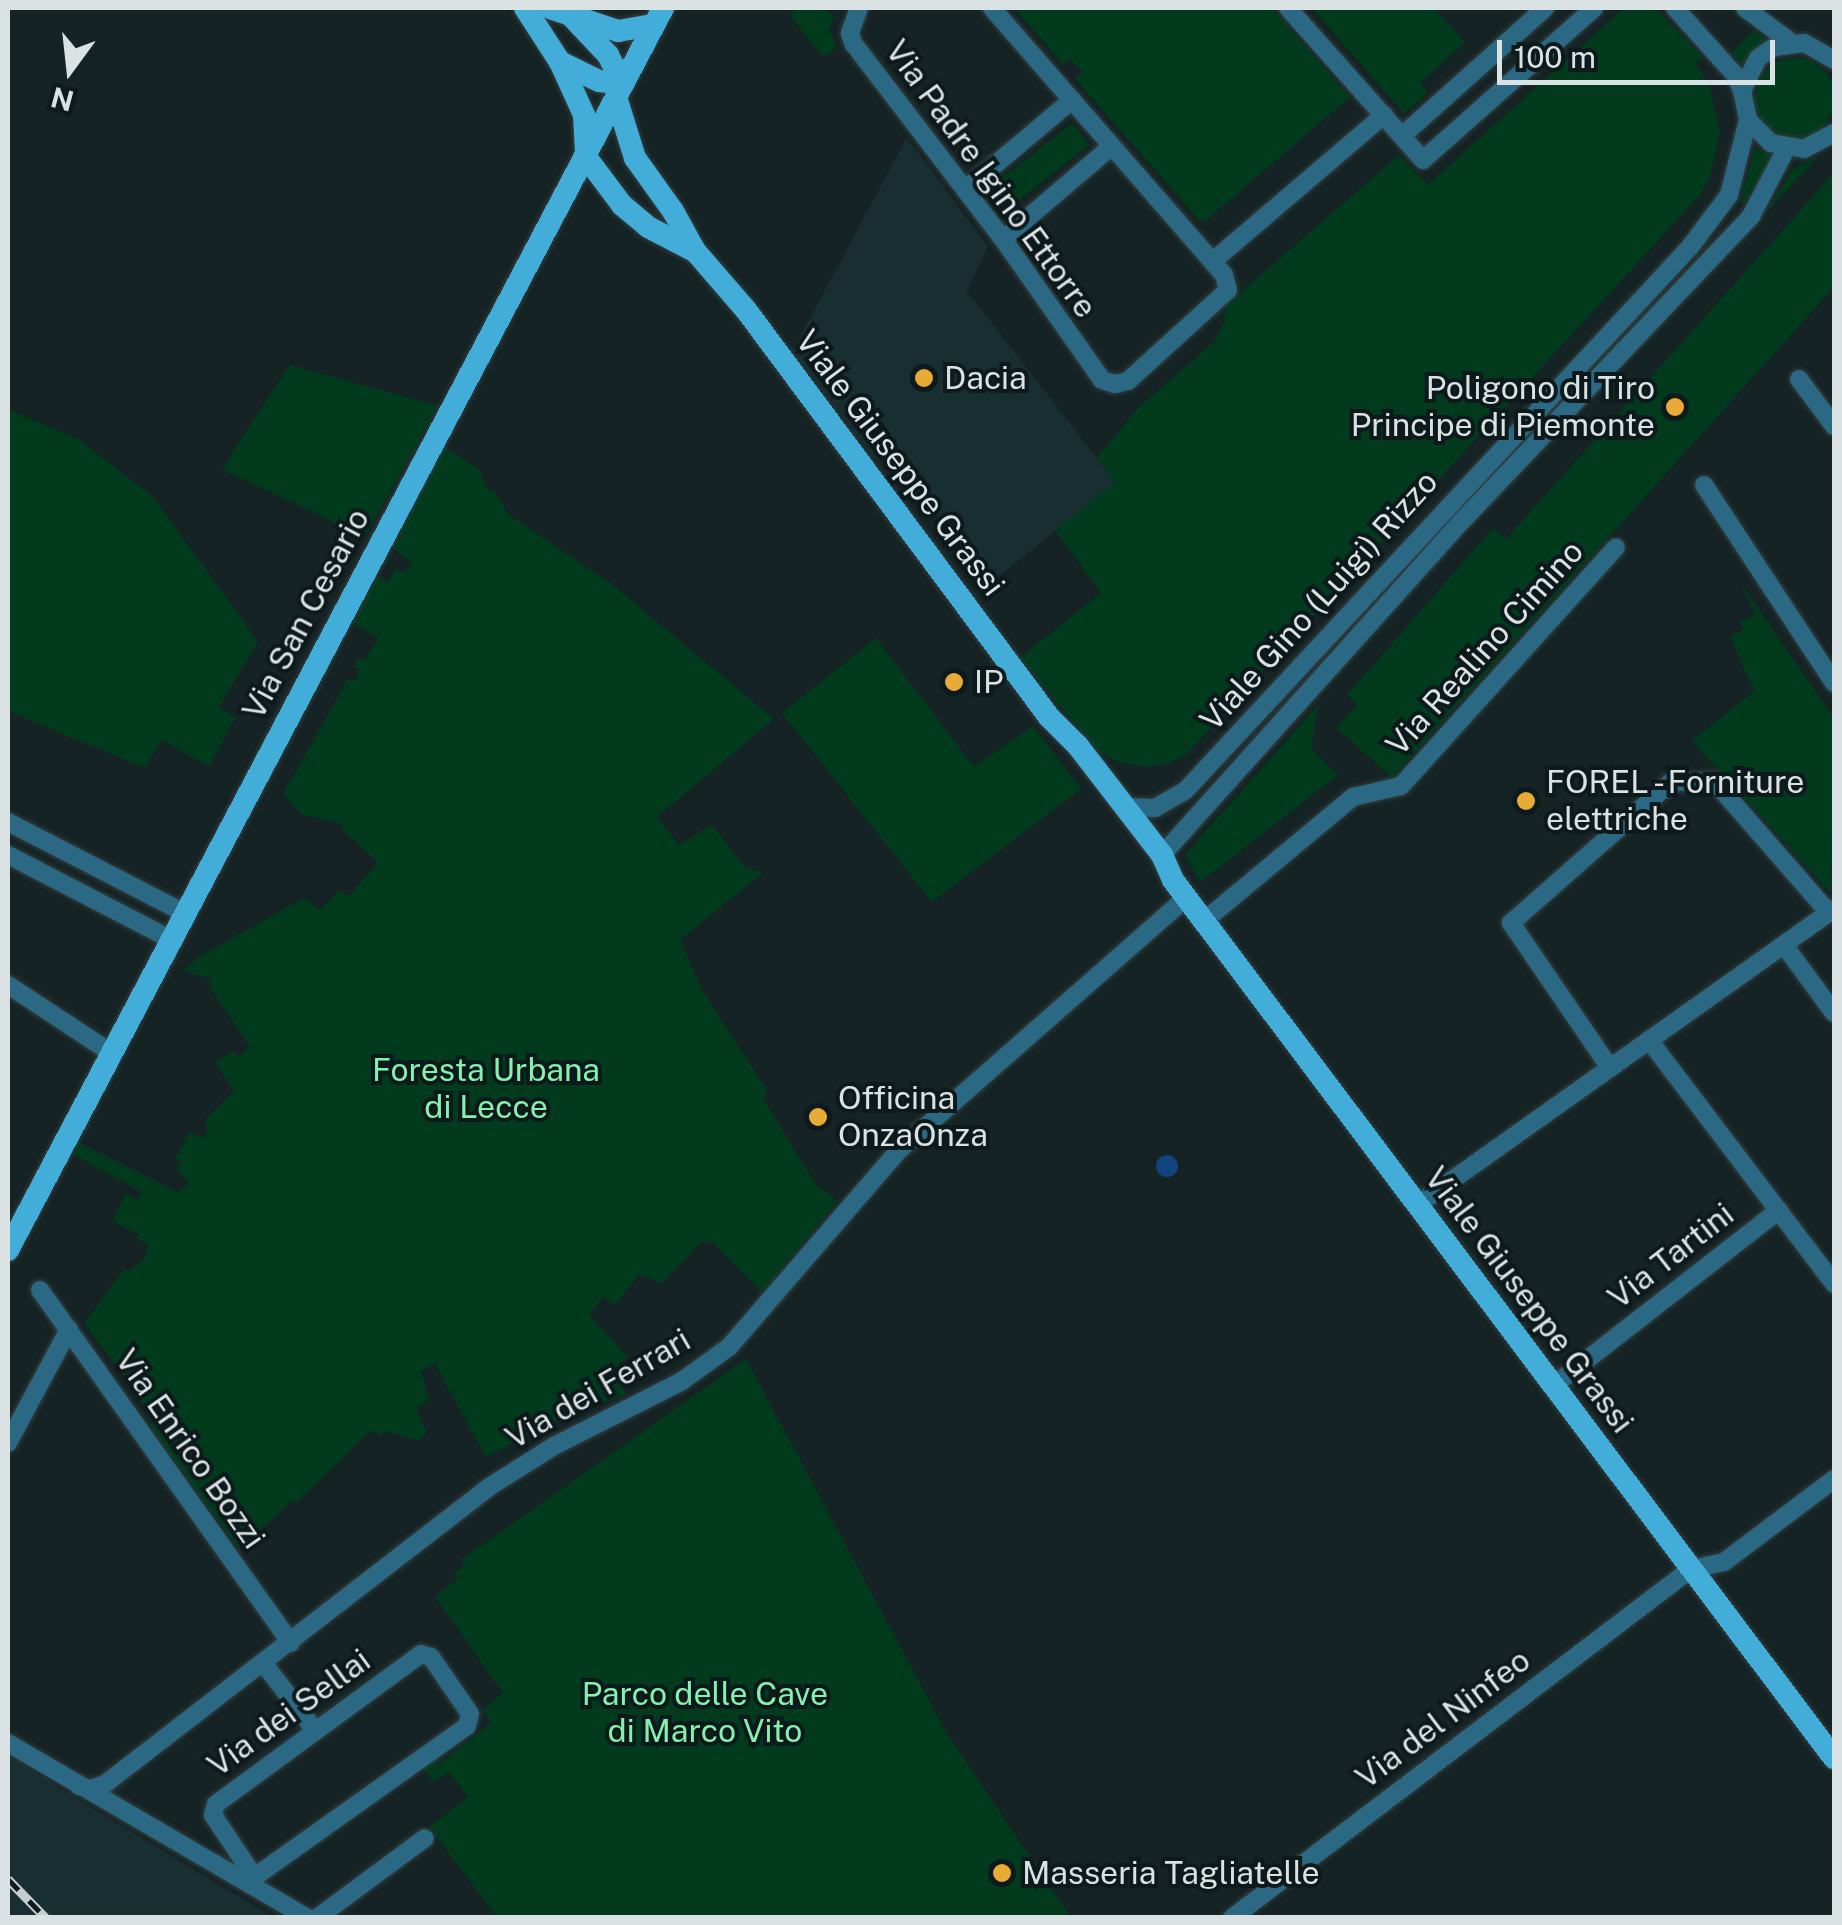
<!DOCTYPE html>
<style>
body{margin:0}
#map{position:relative;width:1842px;height:1925px;overflow:hidden;background:#162324;font-family:"Public Sans",sans-serif}
div>[style]{position:absolute}
.built>*{inset:0;background:#182e30}
.green>*{inset:0;background:#023a1d;transform-origin:0 0}
.round{border-radius:50%}
.water>*{inset:0;background:#11447c}
.roads{filter:drop-shadow(0 0 2px #313e3f) drop-shadow(0 0 2px #313e3f)}
.minor>*{height:18px;margin:-9px;padding:0 9px;transform-origin:9px;border-radius:9px;background:#2a6883}
.major>*{height:22px;margin:-11px;padding:0 11px;transform-origin:11px;border-radius:11px;background:#43add9}
.rail>*{height:9px;margin-top:-4.5px;transform-origin:0;background:repeating-linear-gradient(90deg,#0d191b 0 15px,#c5cecf 0 30px);box-sizing:border-box;border-block:2px solid #c5cecf}
.dots>*{width:28px;height:28px;translate:-50% -50%;box-sizing:border-box;border:5px solid #0d191b;border-radius:50%}
span{translate:-50% -50%;white-space:nowrap;text-align:center;line-height:1.15;-webkit-text-stroke:8px #0d191b;paint-order:stroke}
.street-label{font-size:32px;color:#dae2e3}
.poi-label{font-size:32px;color:#dae2e3}
.left{translate:0 -50%;text-align:left}
.right{translate:-100% -50%;text-align:right}
.park-label{font-size:32px;color:#86f1ad}
.frame{position:absolute;inset:0;border:10px solid #dae2e3;pointer-events:none}
.north{position:absolute;left:20px;top:20px;width:100px;height:100px;-webkit-text-stroke:8px #0d191b;paint-order:stroke;rotate:195deg;font-size:28px;font-weight:700;line-height:40px;text-align:center;color:#dae2e3}
.north::after{content:'';display:block;margin:auto;width:35px;height:45px;background:#dae2e3;clip-path:polygon(50% 0,100% 100%,50% 72%,0 100%)}
.scale{position:absolute;left:1497px;top:40px;width:278px;height:45px;box-sizing:border-box;border:5px solid #dae2e3;border-top:0;padding-left:12px;font-size:30px;line-height:35px;white-space:nowrap;color:#dae2e3;-webkit-text-stroke:8px #0d191b;paint-order:stroke}
</style>
<div id="map">
<div class="built">
<i style="clip-path:polygon(907px 137px,988px 247px,967px 291px,1116px 483px,989px 584px,885px 448px,878px 462px,793px 350px)"></i>
<i style="clip-path:polygon(8px 1755px,82px 1802px,273px 1917px,8px 1917px)"></i>
</div>
<div class="green">
<i style="clip-path:polygon(795px 8px,822px 8px,834px 16px,829px 30px,837px 48px,823px 57px,790px 15px)"></i>
<i style="clip-path:polygon(1014px 8px,1272px 8px,1350px 97px,1205px 221px,1200px 221px,1075px 79px,1082px 72px,1070px 58px,1063px 64px)"></i>
<i style="clip-path:polygon(1312px 8px,1434px 8px,1465px 42px,1420px 83px,1428px 93px,1404px 114px)"></i>
<i style="clip-path:polygon(1624px 8px,1655px 8px,1703px 57px,1695px 63px,1710px 87px,1720px 133px,1710px 177px,1698px 197px,1188px 753px,1170px 763px,1149px 767px,1119px 763px,1098px 751px,1020px 658px,1101px 593px,1055px 530px,1115px 483px,1097px 458px,1138px 408px,1213px 343px,1224px 322px,1226px 305px,1399px 155px,1428px 185px)"></i>
<i style="left:1755px;top:29px;width:17px;height:34px;rotate:45deg"></i>
<i class="round" style="left:1755px;top:58px;width:80px;height:80px"></i>
<i style="left:1072px;top:123px;width:28px;height:111px;rotate:52deg"></i>
<i style="clip-path:polygon(1755px 148px,1773px 156px,1745px 204px,1740px 201px)"></i>
<i style="clip-path:polygon(1819px 156px,1764px 215px,1792px 170px)"></i>
<i style="clip-path:polygon(1834px 173px,1834px 287px,1392px 778px,1337px 728px,1357px 704px,1347px 695px,1493px 528px,1506px 539px)"></i>
<i style="clip-path:polygon(290px 365px,438px 406px,365px 537px,222px 469px)"></i>
<i style="clip-path:polygon(8px 409px,80px 440px,153px 497px,258px 641px,219px 707px,235px 718px,209px 766px,161px 740px,145px 768px,8px 711px)"></i>
<i style="clip-path:polygon(445px 447px,480px 470px,484px 484px,490px 491px,494px 490px,508px 514px,614px 586px,774px 719px,657px 817px,679px 845px,712px 825px,743px 865px,763px 873px,680px 940px,702px 990px,767px 1090px,763px 1099px,817px 1186px,838px 1201px,762px 1292px,710px 1240px,706px 1244px,702px 1241px,663px 1283px,639px 1275px,614px 1305px,603px 1296px,589px 1315px,628px 1357px,612px 1370px,626px 1394px,546px 1425px,486px 1457px,435px 1364px,421px 1371px,429px 1400px,416px 1408px,427px 1433px,418px 1441px,386px 1431px,380px 1436px,375px 1431px,368px 1433px,296px 1503px,292px 1501px,239px 1549px,149px 1426px,153px 1422px,128px 1381px,84px 1324px,124px 1269px,129px 1272px,146px 1257px,148px 1245px,137px 1238px,139px 1234px,112px 1221px,126px 1194px,138px 1200px,142px 1192px,72px 1154px,78px 1142px,177px 1192px,189px 1184px,176px 1167px,182px 1163px,175px 1158px,190px 1132px,202px 1138px,208px 1131px,205px 1120px,234px 1091px,215px 1062px,234px 1051px,239px 1057px,250px 1046px,209px 986px,212px 979px,184px 971px,197px 958px,304px 898px,320px 910px,340px 890px,349px 896px,378px 863px,342px 829px,343px 824px,301px 814px,283px 794px,348px 679px,355px 681px,360px 670px,354px 667px,359px 658px,364px 660px,379px 638px,352px 623px,377px 576px,388px 582px,396px 569px,404px 573px,412px 562px,392px 548px)"></i>
<i style="clip-path:polygon(1740px 582px,1834px 719px,1831px 893px,1692px 741px,1754px 691px,1730px 636px,1743px 630px,1740px 622px,1755px 614px)"></i>
<i style="clip-path:polygon(876px 638px,974px 767px,1033px 726px,1081px 789px,932px 902px,782px 713px)"></i>
<i style="clip-path:polygon(1319px 704px,1311px 749px,1338px 775px,1200px 882px,1185px 854px)"></i>
<i style="clip-path:polygon(746px 1359px,947px 1734px,1071px 1917px,497px 1917px,429px 1827px,468px 1797px,449px 1772px,433px 1782px,422px 1767px,437px 1756px,442px 1762px,491px 1723px,482px 1710px,503px 1693px,435px 1596px,458px 1579px,454px 1573px,464px 1566px,461px 1560px)"></i>
</div>
<div class="water">
<i class="round" style="left:1156px;top:1155px;width:22px;height:22px"></i>
</div>
<div class="roads">
<div class="minor">
<i style="left:859px;top:8px;width:27px;rotate:110deg"></i>
<i style="left:850px;top:33px;width:10px;rotate:73deg"></i>
<i style="left:853px;top:43px;width:247px;rotate:52.6deg"></i>
<i style="left:1003px;top:239px;width:172px;rotate:54.9deg"></i>
<i style="left:1102px;top:380px;width:14px;rotate:17deg"></i>
<i style="left:1115px;top:384px;width:13px;rotate:-13deg"></i>
<i style="left:1128px;top:381px;width:135px;rotate:-42.3deg"></i>
<i style="left:1228px;top:290px;width:16px;rotate:-105deg"></i>
<i style="left:1224px;top:275px;width:354px;rotate:-131deg"></i>
<i style="left:1288px;top:8px;width:203px;rotate:48.4deg"></i>
<i style="left:1423px;top:160px;width:229px;rotate:-41.6deg"></i>
<i style="left:1675px;top:8px;width:91px;rotate:48.1deg"></i>
<i style="left:1736px;top:76px;width:16px;rotate:68deg"></i>
<i style="left:1745px;top:8px;width:59px;rotate:36.7deg"></i>
<i style="left:1834px;top:60px;width:34px;rotate:-150deg"></i>
<i style="left:1804px;top:43px;width:30px;rotate:172deg"></i>
<i style="left:1774px;top:47px;width:19px;rotate:145deg"></i>
<i style="left:1758px;top:58px;width:37px;rotate:116deg"></i>
<i style="left:1742px;top:91px;width:30px;rotate:78deg"></i>
<i style="left:1748px;top:120px;width:33px;rotate:45deg"></i>
<i style="left:1771px;top:143px;width:34px;rotate:10deg"></i>
<i style="left:1804px;top:149px;width:34px;rotate:-28deg"></i>
<i style="left:1402px;top:136px;width:192px;rotate:-41.8deg"></i>
<i style="left:965px;top:190px;width:140px;rotate:-40.1deg"></i>
<i style="left:1003px;top:239px;width:143px;rotate:-40.5deg"></i>
<i style="left:1213px;top:261px;width:225px;rotate:-40.5deg"></i>
<i style="left:1799px;top:379px;width:59px;rotate:53.3deg"></i>
<i style="left:1704px;top:485px;width:237px;rotate:56.7deg"></i>
<i style="left:1125px;top:807px;width:30px;rotate:2deg"></i>
<i style="left:1155px;top:808px;width:34px;rotate:-30deg"></i>
<i style="left:1185px;top:791px;width:742px;rotate:-47.13deg"></i>
<i style="left:1690px;top:247px;width:65px;rotate:-53.1deg"></i>
<i style="left:1729px;top:195px;width:77px;rotate:-75.8deg"></i>
<i style="left:8px;top:822px;width:198px;rotate:27.3deg"></i>
<i style="left:8px;top:855px;width:182px;rotate:27.4deg"></i>
<i style="left:1162px;top:855px;width:448px;rotate:-48.1deg"></i>
<i style="left:1461px;top:522px;width:422px;rotate:-46.5deg"></i>
<i style="left:1751px;top:216px;width:76px;rotate:-62.4deg"></i>
<i style="left:1204px;top:921px;width:194px;rotate:-39.8deg"></i>
<i style="left:1353px;top:797px;width:49px;rotate:-12.9deg"></i>
<i style="left:1401px;top:786px;width:321px;rotate:-48deg"></i>
<i style="left:1784px;top:945px;width:84px;rotate:53.7deg"></i>
<i style="left:8px;top:985px;width:122px;rotate:33.3deg"></i>
<i style="left:1649px;top:1040px;width:306px;rotate:52.8deg"></i>
<i style="left:1610px;top:1068px;width:176px;rotate:-124.3deg"></i>
<i style="left:1511px;top:923px;width:213px;rotate:-41.4deg"></i>
<i style="left:1671px;top:782px;width:43px;rotate:-1.3deg"></i>
<i style="left:1714px;top:781px;width:175px;rotate:48.9deg"></i>
<i style="left:1417px;top:1205px;width:511px;rotate:-35.37deg"></i>
<i style="left:40px;top:1290px;width:433px;rotate:54.6deg"></i>
<i style="left:1553px;top:1386px;width:286px;rotate:-37.9deg"></i>
<i style="left:8px;top:1443px;width:129px;rotate:-61.8deg"></i>
<i style="left:421px;top:1654px;width:10px;rotate:17deg"></i>
<i style="left:431px;top:1657px;width:69px;rotate:55.6deg"></i>
<i style="left:470px;top:1714px;width:12px;rotate:104deg"></i>
<i style="left:467px;top:1726px;width:267px;rotate:144.6deg"></i>
<i style="left:249px;top:1881px;width:12px;rotate:-90deg"></i>
<i style="left:249px;top:1869px;width:65px;rotate:-123.7deg"></i>
<i style="left:213px;top:1815px;width:11px;rotate:-75deg"></i>
<i style="left:216px;top:1804px;width:254px;rotate:-36.2deg"></i>
<i style="left:264px;top:1664px;width:83px;rotate:52.3deg"></i>
<i style="left:8px;top:1743px;width:347px;rotate:30.3deg"></i>
<i style="left:79px;top:1786px;width:12px;rotate:14deg"></i>
<i style="left:91px;top:1789px;width:15px;rotate:-20deg"></i>
<i style="left:105px;top:1784px;width:485px;rotate:-37.7deg"></i>
<i style="left:489px;top:1487px;width:77px;rotate:-32.2deg"></i>
<i style="left:554px;top:1446px;width:144px;rotate:-26.9deg"></i>
<i style="left:682px;top:1381px;width:58px;rotate:-35.9deg"></i>
<i style="left:729px;top:1347px;width:260px;rotate:-49.2deg"></i>
<i style="left:899px;top:1150px;width:382px;rotate:-41.3deg"></i>
<i style="left:317px;top:1918px;width:134px;rotate:-36.5deg"></i>
<i style="left:1232px;top:1918px;width:577px;rotate:-37.25deg"></i>
<i style="left:1691px;top:1569px;width:34px;rotate:-12deg"></i>
<i style="left:1724px;top:1562px;width:138px;rotate:-37deg"></i>
</div>
<div class="major">
<i style="left:525px;top:8px;width:64px;rotate:57.1deg"></i>
<i style="left:560px;top:62px;width:58px;rotate:65.6deg"></i>
<i style="left:584px;top:115px;width:38px;rotate:87deg"></i>
<i style="left:550px;top:8px;width:72px;rotate:18.7deg"></i>
<i style="left:618px;top:31px;width:36px;rotate:-10deg"></i>
<i style="left:574px;top:19px;width:50px;rotate:46.6deg"></i>
<i style="left:608px;top:55px;width:33px;rotate:63deg"></i>
<i style="left:560px;top:62px;width:43px;rotate:26deg"></i>
<i style="left:599px;top:81px;width:24px;rotate:7deg"></i>
<i style="left:616px;top:97px;width:64px;rotate:72.7deg"></i>
<i style="left:635px;top:158px;width:65px;rotate:54.4deg"></i>
<i style="left:673px;top:211px;width:46px;rotate:61.2deg"></i>
<i style="left:695px;top:251px;width:78px;rotate:49.2deg"></i>
<i style="left:746px;top:310px;width:507px;rotate:53.33deg"></i>
<i style="left:1049px;top:717px;width:41px;rotate:45deg"></i>
<i style="left:1078px;top:746px;width:138px;rotate:52.4deg"></i>
<i style="left:1162px;top:855px;width:27px;rotate:66deg"></i>
<i style="left:1173px;top:880px;width:1099px;rotate:53.03deg"></i>
<i style="left:586px;top:157px;width:60px;rotate:53.1deg"></i>
<i style="left:622px;top:205px;width:34px;rotate:40deg"></i>
<i style="left:648px;top:227px;width:52px;rotate:27.6deg"></i>
<i style="left:8px;top:1250px;width:1404px;rotate:-62.19deg"></i>
</div>
</div>
<div class="rail">
<i style="left:8px;top:1879px;width:54px;rotate:45.7deg"></i>
</div>
<div class="dots">
<i style="left:924px;top:378px;background:#e8ab37"></i>
<i style="left:1675px;top:407px;background:#e8ab37"></i>
<i style="left:954px;top:682px;background:#e8ab37"></i>
<i style="left:1526px;top:801px;background:#e8ab37"></i>
<i style="left:818px;top:1117px;background:#e8ab37"></i>
<i style="left:1002px;top:1873px;background:#e8ab37"></i>
</div>
<div class="street-label">
<span style="left:991px;top:179px;rotate:54deg">Via Padre Igino Ettorre</span>
<span style="left:900px;top:463px;rotate:53deg">Viale Giuseppe Grassi</span>
<span style="left:1319px;top:601px;rotate:-48deg">Viale Gino (Luigi) Rizzo</span>
<span style="left:306px;top:614px;rotate:-62deg">Via San Cesario</span>
<span style="left:1485px;top:648px;rotate:-48deg">Via Realino Cimino</span>
<span style="left:1671px;top:1256px;rotate:-38deg">Via Tartini</span>
<span style="left:1529px;top:1300px;rotate:53deg">Viale Giuseppe Grassi</span>
<span style="left:598px;top:1389px;rotate:-30deg">Via dei Ferrari</span>
<span style="left:190px;top:1449px;rotate:55deg">Via Enrico Bozzi</span>
<span style="left:289px;top:1713px;rotate:-36deg">Via dei Sellai</span>
<span style="left:1443px;top:1719px;rotate:-37deg">Via del Ninfeo</span>
</div>
<div class="poi-label">
<span class="left" style="left:944px;top:378px">Dacia</span>
<span class="right" style="left:1655px;top:407px">Poligono di Tiro<br>Principe di Piemonte</span>
<span class="left" style="left:974px;top:682px">IP</span>
<span class="left" style="left:1546px;top:801px">FOREL - Forniture<br>elettriche</span>
<span class="left" style="left:838px;top:1117px">Officina<br>OnzaOnza</span>
<span class="left" style="left:1022px;top:1873px">Masseria Tagliatelle</span>
</div>
<div class="park-label">
<span style="left:486px;top:1089px">Foresta Urbana<br>di Lecce</span>
<span style="left:705px;top:1713px">Parco delle Cave<br>di Marco Vito</span>
</div>
<div class="frame"></div>
<div class="north">N</div>
<div class="scale">100 m</div>
</div>
